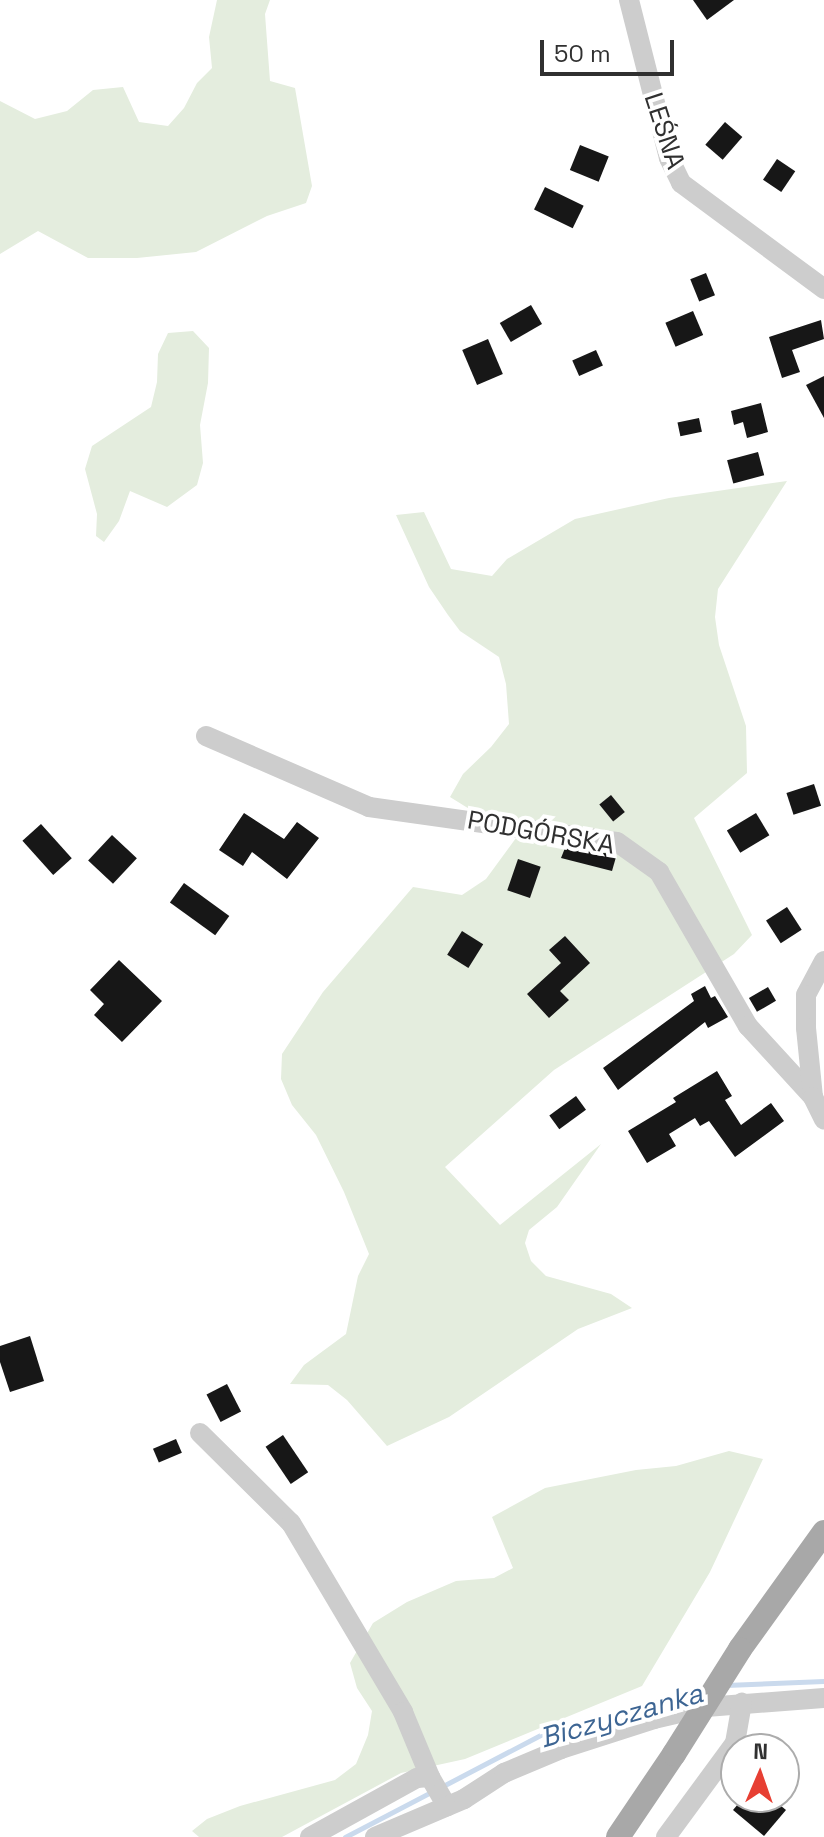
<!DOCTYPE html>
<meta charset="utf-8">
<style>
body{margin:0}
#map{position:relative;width:824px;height:1837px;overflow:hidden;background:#fff;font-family:"Space Grotesk",sans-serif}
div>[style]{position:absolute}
.green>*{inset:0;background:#e4edde}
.stream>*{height:5px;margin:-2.5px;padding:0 2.5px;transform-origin:2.5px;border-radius:2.5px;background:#cadaed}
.building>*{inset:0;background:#171717;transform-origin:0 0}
.minor>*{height:20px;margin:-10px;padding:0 10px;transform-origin:10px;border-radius:10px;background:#cdcdcd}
.major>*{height:24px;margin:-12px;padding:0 12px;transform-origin:12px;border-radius:12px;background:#a8a8a8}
.major-bridge>*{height:24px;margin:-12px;padding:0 12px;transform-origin:12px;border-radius:12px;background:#a8a8a8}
span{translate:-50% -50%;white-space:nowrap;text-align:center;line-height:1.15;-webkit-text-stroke:8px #fff;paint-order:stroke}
.street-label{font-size:26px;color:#303030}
.water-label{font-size:28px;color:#3d6593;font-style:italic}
.north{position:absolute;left:720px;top:1733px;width:80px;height:80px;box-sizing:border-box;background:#fff;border:2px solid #acacac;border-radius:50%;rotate:2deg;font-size:22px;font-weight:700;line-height:32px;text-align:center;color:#303030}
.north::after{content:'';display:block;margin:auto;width:28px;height:36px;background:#e73f33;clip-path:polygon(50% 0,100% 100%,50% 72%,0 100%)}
.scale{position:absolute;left:540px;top:40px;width:134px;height:36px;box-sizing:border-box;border:4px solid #303030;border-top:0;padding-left:10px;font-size:24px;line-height:28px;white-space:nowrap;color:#303030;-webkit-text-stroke:6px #fff;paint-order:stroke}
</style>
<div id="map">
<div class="green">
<i style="clip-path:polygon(217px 0,270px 0,265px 14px,270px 81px,295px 88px,312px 186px,306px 203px,267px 216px,196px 252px,137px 258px,88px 258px,38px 231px,0 254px,0 101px,35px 119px,67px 111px,93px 90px,123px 87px,139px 122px,168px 126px,184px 108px,197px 83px,212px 68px,209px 37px)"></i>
<i style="clip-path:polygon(193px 331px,209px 348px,208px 383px,200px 425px,203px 463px,197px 485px,167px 507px,130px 491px,119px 521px,104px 542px,96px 536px,97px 514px,85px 469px,92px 446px,151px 407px,157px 382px,158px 354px,168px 333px)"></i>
<i style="clip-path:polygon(787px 481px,718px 589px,715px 617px,719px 645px,746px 726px,747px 773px,694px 818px,752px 935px,734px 954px,554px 1070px,445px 1167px,500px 1225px,601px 1144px,557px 1207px,529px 1230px,525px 1243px,531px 1261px,546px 1276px,611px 1294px,632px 1308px,578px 1329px,449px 1417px,387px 1446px,347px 1400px,328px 1385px,290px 1384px,304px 1365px,346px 1334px,358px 1276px,369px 1254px,344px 1192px,316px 1135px,292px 1105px,281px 1079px,282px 1054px,323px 992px,413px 887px,462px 895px,486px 879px,516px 838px,450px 797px,463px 774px,491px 747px,509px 724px,506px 684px,499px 657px,460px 631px,448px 615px,429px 587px,396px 515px,424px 512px,451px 569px,492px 576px,507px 559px,575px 519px,669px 498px)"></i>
<i style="clip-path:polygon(729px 1451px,763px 1459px,710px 1572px,642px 1686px,465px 1759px,401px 1773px,282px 1837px,199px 1837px,192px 1831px,207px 1819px,240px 1806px,335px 1780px,356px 1764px,368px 1735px,372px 1711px,357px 1688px,350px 1663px,373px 1623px,407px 1602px,456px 1581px,494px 1578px,513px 1568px,492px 1517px,545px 1488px,636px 1470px,676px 1466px)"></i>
</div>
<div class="stream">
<i style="left:726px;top:1685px;width:98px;rotate:-2.3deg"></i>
<i style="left:441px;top:1787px;width:123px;rotate:-27.6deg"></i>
<i style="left:550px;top:1730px;width:159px;rotate:-14.9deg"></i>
<i style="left:345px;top:1837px;width:99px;rotate:-27.6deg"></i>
</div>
<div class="building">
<i style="clip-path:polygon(693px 0,734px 0,707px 20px)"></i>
<i style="left:725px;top:122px;width:23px;height:30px;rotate:41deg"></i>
<i style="left:580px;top:145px;width:31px;height:27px;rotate:22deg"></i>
<i style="left:777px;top:159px;width:22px;height:25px;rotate:34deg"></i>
<i style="left:545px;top:187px;width:43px;height:25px;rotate:26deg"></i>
<i style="left:706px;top:273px;width:24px;height:17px;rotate:68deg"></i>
<i style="left:531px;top:305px;width:22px;height:36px;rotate:60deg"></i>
<i style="left:693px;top:311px;width:26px;height:30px;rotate:67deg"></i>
<i style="clip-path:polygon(821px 320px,824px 339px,792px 350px,800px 372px,782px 378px,769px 337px)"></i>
<i style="left:488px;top:339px;width:38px;height:28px;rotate:67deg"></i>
<i style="left:596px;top:350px;width:17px;height:26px;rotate:66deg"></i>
<i style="clip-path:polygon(824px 376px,824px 418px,806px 385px)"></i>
<i style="clip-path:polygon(761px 403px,768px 432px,747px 438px,743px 422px,734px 425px,731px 411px)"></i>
<i style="left:699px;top:418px;width:14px;height:22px;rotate:78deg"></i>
<i style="left:758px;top:452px;width:24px;height:32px;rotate:75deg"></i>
<i style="left:814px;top:784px;width:23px;height:29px;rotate:72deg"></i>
<i style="left:611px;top:795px;width:22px;height:15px;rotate:51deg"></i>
<i style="clip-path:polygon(244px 813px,284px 839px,297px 822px,319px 838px,287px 879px,252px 852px,243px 866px,219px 850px)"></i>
<i style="left:756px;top:813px;width:26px;height:34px;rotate:59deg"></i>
<i style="left:41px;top:824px;width:46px;height:25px;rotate:48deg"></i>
<i style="left:112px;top:835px;width:34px;height:35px;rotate:43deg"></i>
<i style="clip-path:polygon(565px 848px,612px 854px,616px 857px,612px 871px,561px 858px)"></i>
<i style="left:518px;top:859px;width:24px;height:33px;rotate:19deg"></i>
<i style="left:184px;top:883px;width:56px;height:24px;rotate:36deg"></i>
<i style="left:787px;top:907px;width:27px;height:25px;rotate:57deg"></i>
<i style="left:462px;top:931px;width:25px;height:28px;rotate:32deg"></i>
<i style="clip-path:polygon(565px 936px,590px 963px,560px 991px,569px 1000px,549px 1018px,527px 994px,561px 963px,549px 950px)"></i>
<i style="clip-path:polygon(119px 960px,162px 1001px,122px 1042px,94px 1015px,104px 1004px,90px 990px)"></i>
<i style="clip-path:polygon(705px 986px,711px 998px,715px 996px,728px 1017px,708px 1028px,705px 1022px,618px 1090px,603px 1068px,694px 1001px,691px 994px)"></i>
<i style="left:768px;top:987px;width:16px;height:22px;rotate:60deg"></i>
<i style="clip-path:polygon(717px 1071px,732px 1096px,725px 1100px,741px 1125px,771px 1103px,784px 1121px,735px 1157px,709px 1121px,700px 1126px,695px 1118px,669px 1134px,676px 1146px,647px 1163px,628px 1131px,676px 1102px,673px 1098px)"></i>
<i style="left:576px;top:1096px;width:17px;height:33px;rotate:54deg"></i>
<i style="clip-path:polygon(30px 1336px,44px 1381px,10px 1392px,0 1362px,0 1346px)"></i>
<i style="left:227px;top:1384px;width:31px;height:23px;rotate:63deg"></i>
<i style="left:283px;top:1435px;width:45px;height:21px;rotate:56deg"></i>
<i style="left:176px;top:1439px;width:15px;height:25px;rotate:67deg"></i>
<i style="clip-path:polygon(744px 1797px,770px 1797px,786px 1810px,764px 1836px,733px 1810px)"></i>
</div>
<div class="minor">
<i style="left:629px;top:0;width:163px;rotate:75.8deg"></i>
<i style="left:669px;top:158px;width:28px;rotate:64deg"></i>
<i style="left:681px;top:183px;width:178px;rotate:36.5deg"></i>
<i style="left:206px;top:736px;width:178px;rotate:23.5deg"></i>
<i style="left:369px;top:807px;width:250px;rotate:8deg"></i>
<i style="left:617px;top:842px;width:52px;rotate:35.5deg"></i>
<i style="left:659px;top:872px;width:178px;rotate:60deg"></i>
<i style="left:748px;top:1026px;width:96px;rotate:47.5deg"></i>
<i style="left:824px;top:961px;width:38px;rotate:118deg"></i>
<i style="left:806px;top:995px;width:33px;rotate:90deg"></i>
<i style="left:806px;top:1028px;width:69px;rotate:84.2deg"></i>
<i style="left:813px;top:1097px;width:25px;rotate:64deg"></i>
<i style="left:200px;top:1433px;width:128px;rotate:44.7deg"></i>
<i style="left:291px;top:1523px;width:220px;rotate:59.3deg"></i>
<i style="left:403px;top:1712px;width:70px;rotate:67.4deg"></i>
<i style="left:430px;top:1777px;width:34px;rotate:60deg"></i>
<i style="left:310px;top:1837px;width:122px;rotate:-28.9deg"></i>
<i style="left:417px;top:1778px;width:13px;rotate:-4deg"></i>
<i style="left:375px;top:1837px;width:97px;rotate:-23.1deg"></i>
<i style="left:464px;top:1799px;width:48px;rotate:-33deg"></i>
<i style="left:504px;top:1773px;width:62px;rotate:-22.8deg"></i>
<i style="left:561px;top:1749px;width:98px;rotate:-17.9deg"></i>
<i style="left:654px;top:1719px;width:53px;rotate:-13deg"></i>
<i style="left:706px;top:1707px;width:118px;rotate:-4.4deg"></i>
<i style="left:666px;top:1837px;width:117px;rotate:-53.7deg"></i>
<i style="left:735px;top:1743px;width:41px;rotate:-80.1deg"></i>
</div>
<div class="major">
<i style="left:740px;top:1649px;width:144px;rotate:-54.3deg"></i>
<i style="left:618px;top:1837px;width:100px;rotate:-56deg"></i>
</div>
<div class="major-bridge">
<i style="left:674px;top:1754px;width:124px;rotate:-57.8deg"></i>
</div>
<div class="street-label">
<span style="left:664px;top:131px;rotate:72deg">LEŚNA</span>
<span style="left:541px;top:833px;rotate:10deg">PODGÓRSKA</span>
</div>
<div class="water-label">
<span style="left:621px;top:1715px;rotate:-16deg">Biczyczanka</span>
</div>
<div class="north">N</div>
<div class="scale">50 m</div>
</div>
